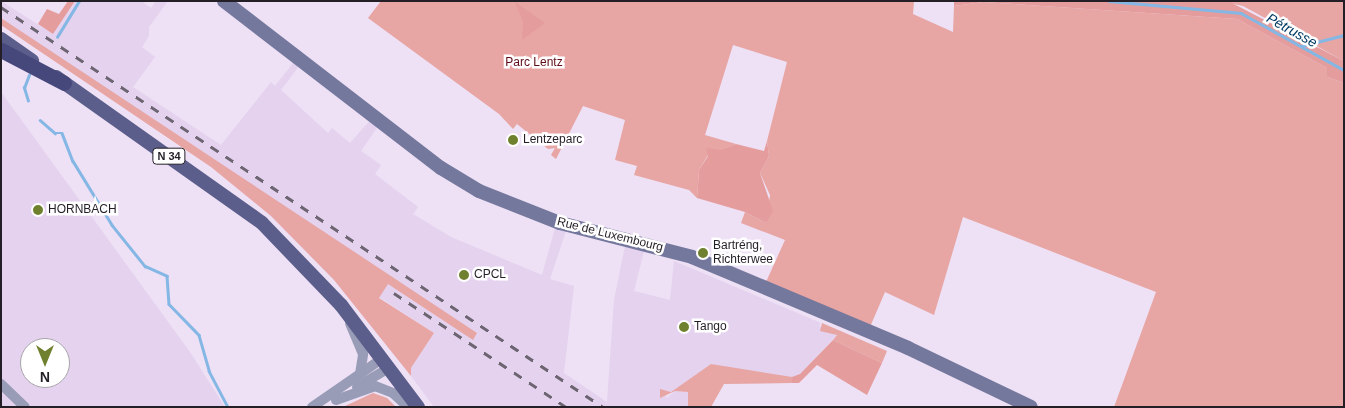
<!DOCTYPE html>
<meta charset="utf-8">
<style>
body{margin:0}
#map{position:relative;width:1345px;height:408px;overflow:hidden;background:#eee0f5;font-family:Helvetica,sans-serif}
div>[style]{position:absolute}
.built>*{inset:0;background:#e4d2ee}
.green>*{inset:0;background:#e7a5a3}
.forest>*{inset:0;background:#e49d9c}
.stream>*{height:2.5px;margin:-1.25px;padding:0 1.25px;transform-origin:1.25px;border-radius:1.25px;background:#85b7e5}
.minor>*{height:10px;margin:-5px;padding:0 5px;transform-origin:5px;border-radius:5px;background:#999cb6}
.secondary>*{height:14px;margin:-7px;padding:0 7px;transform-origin:7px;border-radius:7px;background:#74789d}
.primary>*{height:14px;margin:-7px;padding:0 7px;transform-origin:7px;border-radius:7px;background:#5b5e8b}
.motorway>*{height:15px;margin:-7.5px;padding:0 7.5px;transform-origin:7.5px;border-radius:7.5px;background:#46477b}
.rail>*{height:2.5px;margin-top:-1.25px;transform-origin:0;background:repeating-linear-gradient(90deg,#6c6471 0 9px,transparent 0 18px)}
.dots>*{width:14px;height:14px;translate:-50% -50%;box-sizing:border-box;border:2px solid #fff;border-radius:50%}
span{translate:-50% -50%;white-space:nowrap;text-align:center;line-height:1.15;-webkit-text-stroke:5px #fff;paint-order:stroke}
.shield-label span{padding:1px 4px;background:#fff;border:1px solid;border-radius:4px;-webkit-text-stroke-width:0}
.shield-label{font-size:11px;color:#241f27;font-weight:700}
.park-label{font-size:12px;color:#600d18}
.poi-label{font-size:12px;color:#241f27}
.left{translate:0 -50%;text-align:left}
.street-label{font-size:12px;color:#241f27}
.water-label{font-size:14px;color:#003963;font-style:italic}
.frame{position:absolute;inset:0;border:2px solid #241f27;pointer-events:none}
.north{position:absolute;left:20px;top:338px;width:50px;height:50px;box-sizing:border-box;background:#fff;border:1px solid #a7a5a9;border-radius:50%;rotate:180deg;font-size:14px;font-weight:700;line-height:20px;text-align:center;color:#241f27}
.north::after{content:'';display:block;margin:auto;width:18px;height:22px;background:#6f802f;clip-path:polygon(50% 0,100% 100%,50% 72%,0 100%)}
</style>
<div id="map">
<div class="built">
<i style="clip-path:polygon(1px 1px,53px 34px,75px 1px,141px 1px,151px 8px,156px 1px,168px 1px,149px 27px,149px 36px,142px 47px,155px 57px,133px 87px,221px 145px,271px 82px,275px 86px,297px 58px,302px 62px,281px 90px,328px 133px,332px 128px,350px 143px,373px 117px,380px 123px,361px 151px,381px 165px,375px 174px,418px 207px,413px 214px,451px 237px,542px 275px,555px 228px,566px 231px,550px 279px,574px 286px,564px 373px,607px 402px,614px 300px,625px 246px,644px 251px,634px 291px,670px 300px,674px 261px,821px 323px,819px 326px,837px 335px,800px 374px,789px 379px,711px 364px,671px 392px,661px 390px,667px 398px,675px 391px,688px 392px,688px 407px,434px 407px,411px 376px,411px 368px,434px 333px,379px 297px,388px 283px,472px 339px,1px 18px)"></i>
<i style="clip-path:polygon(evenodd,1px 92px,190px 352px,225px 407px,1px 407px,1px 92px,30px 348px,60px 348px,60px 378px,30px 378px,30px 348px)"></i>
</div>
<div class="green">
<i style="clip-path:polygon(381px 1px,914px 1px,913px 14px,953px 32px,954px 6px,983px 2px,1237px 19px,1327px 68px,1327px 77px,1344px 83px,1344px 407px,1114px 407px,1156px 292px,963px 217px,934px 315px,885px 292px,870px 327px,766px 282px,785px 240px,741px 223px,745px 212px,766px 223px,770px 195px,760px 173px,769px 156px,767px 141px,787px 62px,733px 45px,705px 135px,736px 144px,708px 155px,699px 170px,697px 198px,689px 190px,634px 175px,637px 166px,615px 160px,625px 120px,583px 106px,556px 159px,551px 155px,555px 148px,548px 149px,517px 124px,513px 129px,499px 114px,368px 18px)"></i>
<i style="clip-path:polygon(1219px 1px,1344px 1px,1344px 61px,1243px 6px)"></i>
<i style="clip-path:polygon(1px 18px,477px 333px,473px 340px,388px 284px,379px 298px,434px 333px,411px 368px,411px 376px,334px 280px,271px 216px,211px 167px,1px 25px)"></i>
<i style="clip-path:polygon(822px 323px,887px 351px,882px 363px,833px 340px,837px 335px,820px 331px)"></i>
<i style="clip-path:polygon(711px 364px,792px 377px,792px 383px,724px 384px,711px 407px,688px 407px,688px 392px,675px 391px,660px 398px,660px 389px,671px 392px)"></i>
<i style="clip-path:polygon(373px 393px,387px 398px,396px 407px,343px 407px)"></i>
</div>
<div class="forest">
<i style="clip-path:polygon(68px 1px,75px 1px,53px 34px,38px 24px,47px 9px,59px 14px)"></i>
<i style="clip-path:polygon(954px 1px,1230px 2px,1344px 61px,1344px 83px,1327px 77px,1327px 68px,1237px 19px,983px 2px,954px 6px)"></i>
<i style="clip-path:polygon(515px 2px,545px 23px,522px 40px,523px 22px)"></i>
<i style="clip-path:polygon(767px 141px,769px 156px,760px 173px,773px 211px,766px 223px,745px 212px,697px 198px,699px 170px,708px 156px,706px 148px,720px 150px,736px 144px,764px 151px)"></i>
<i style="clip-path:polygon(833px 340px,882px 363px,867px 395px,817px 365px,799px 383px,792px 383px,792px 377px,800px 374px)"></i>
</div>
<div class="stream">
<i style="left:1109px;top:1px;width:133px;rotate:5.2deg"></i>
<i style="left:1241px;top:13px;width:118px;rotate:29deg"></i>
<i style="left:57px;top:37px;width:42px;rotate:-58.6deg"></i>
<i style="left:1301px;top:46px;width:44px;rotate:-14.3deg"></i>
<i style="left:28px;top:101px;width:14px;rotate:-107deg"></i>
<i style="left:24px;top:88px;width:14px;rotate:-69deg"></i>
<i style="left:40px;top:120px;width:20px;rotate:41deg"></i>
<i style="left:55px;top:133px;width:7px"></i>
<i style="left:62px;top:133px;width:30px;rotate:69deg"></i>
<i style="left:73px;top:161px;width:75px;rotate:58.6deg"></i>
<i style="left:112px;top:225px;width:53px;rotate:51.2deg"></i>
<i style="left:145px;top:266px;width:24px;rotate:24deg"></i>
<i style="left:167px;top:276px;width:28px;rotate:86deg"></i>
<i style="left:169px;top:304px;width:43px;rotate:45.9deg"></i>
<i style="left:199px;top:335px;width:37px;rotate:74deg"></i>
<i style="left:209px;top:371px;width:41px;rotate:62.2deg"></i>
</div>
<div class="minor">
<i style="left:360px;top:374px;width:28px;rotate:-35deg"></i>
<i style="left:1px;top:384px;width:33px;rotate:44deg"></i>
<i style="left:357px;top:387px;width:37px;rotate:-31deg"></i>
<i style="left:336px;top:400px;width:41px;rotate:-19.7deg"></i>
<i style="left:375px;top:386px;width:19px;rotate:21deg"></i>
<i style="left:393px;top:393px;width:21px;rotate:43deg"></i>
<i style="left:312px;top:407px;width:58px;rotate:-34.5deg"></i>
<i style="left:360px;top:374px;width:20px;rotate:-81deg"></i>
<i style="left:363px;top:354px;width:33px;rotate:-113deg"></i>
</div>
<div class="secondary">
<i style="left:224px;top:1px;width:274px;rotate:37.6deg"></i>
<i style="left:441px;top:168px;width:44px;rotate:31.2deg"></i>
<i style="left:479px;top:191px;width:87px;rotate:21.6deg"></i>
<i style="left:560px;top:223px;width:136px;rotate:14.4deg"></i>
<i style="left:692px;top:257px;width:234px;rotate:22.8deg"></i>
<i style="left:908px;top:348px;width:136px;rotate:25.6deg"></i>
</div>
<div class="primary">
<i style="left:1px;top:39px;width:38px;rotate:35deg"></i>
<i style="left:56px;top:77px;width:252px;rotate:35.3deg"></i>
<i style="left:262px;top:223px;width:114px;rotate:46.1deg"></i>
<i style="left:341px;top:305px;width:128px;rotate:53deg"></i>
</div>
<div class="motorway">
<i style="left:1px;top:50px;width:71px;rotate:27.6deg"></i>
</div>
<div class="rail">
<i style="left:1px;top:7px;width:723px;rotate:33.6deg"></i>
<i style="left:394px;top:293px;width:206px;rotate:33.5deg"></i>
</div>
<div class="dots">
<i style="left:513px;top:140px;background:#6f802f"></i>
<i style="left:38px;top:210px;background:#6f802f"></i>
<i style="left:703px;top:253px;background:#6f802f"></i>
<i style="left:464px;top:275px;background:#6f802f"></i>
<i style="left:684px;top:327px;background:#6f802f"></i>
</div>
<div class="shield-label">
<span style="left:169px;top:156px">N 34</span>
</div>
<div class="park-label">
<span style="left:534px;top:63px">Parc Lentz</span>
</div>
<div class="poi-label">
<span class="left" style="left:523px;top:140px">Lentzeparc</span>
<span class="left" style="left:48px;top:210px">HORNBACH</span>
<span class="left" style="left:713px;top:253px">Bartréng,<br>Richterwee</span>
<span class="left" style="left:474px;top:275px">CPCL</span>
<span class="left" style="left:694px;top:327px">Tango</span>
</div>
<div class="street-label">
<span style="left:610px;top:235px;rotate:14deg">Rue de Luxembourg</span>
</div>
<div class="water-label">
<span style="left:1292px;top:30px;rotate:29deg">Pétrusse</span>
</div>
<div class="frame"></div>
<div class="north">N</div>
</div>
